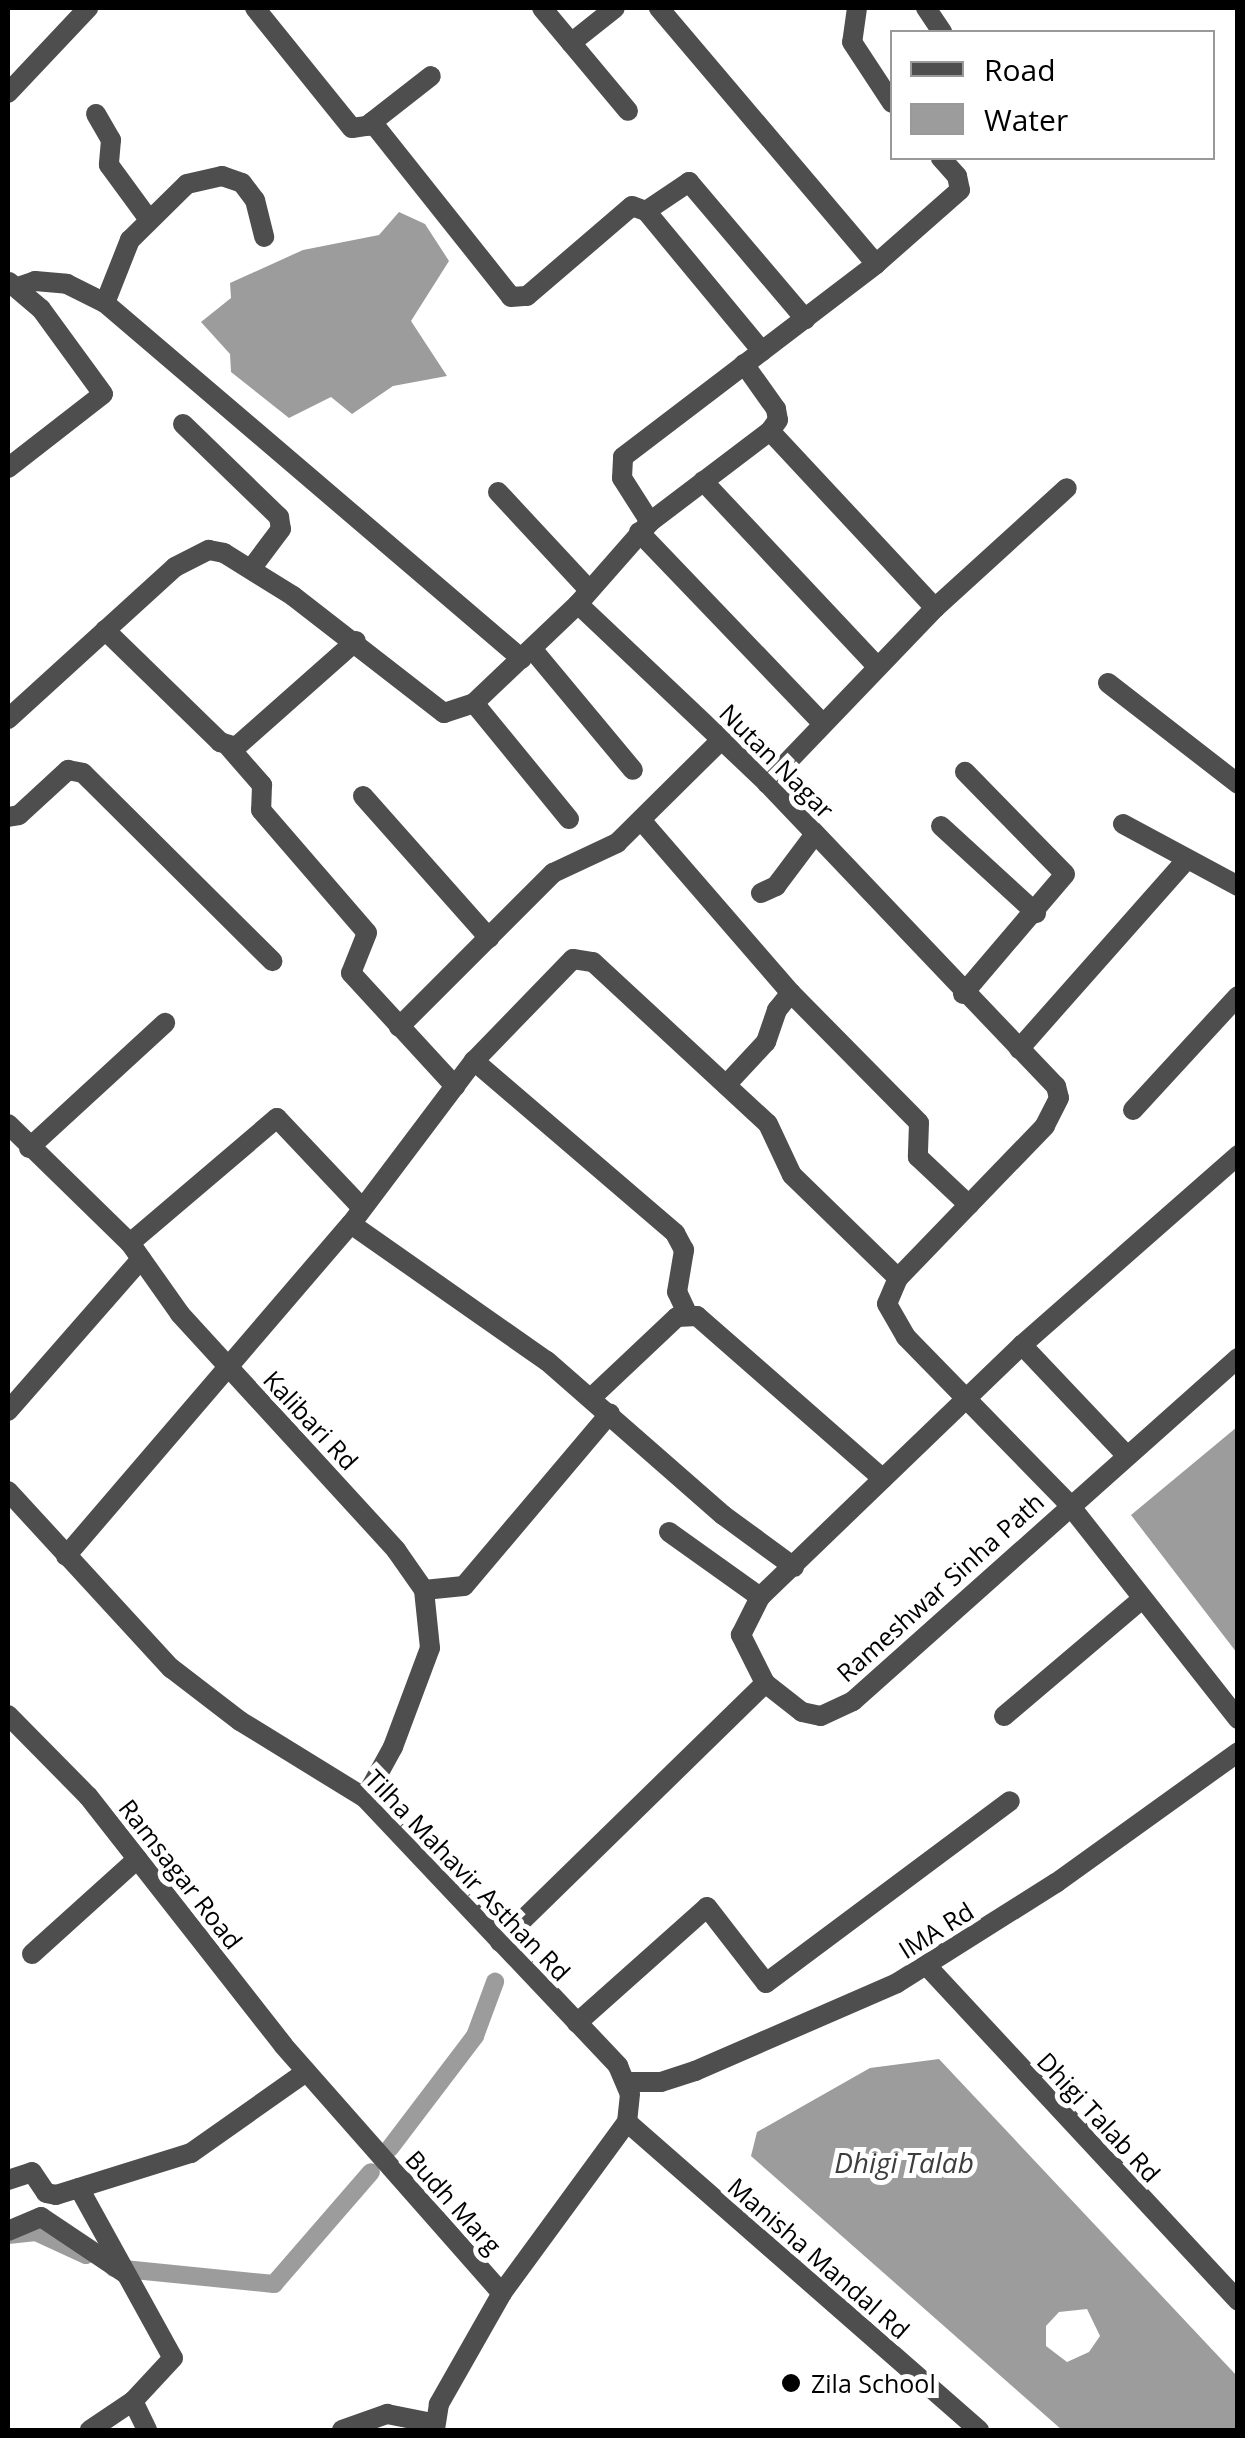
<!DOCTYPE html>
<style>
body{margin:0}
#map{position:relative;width:1245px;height:2438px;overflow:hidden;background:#fff;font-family:"Open Sans",sans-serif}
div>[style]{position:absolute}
.water>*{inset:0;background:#9c9c9c}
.canal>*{height:18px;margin:-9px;padding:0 9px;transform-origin:9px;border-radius:9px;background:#9c9c9c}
.minor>*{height:20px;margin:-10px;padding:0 10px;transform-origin:10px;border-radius:10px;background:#4e4e4e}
.dots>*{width:28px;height:28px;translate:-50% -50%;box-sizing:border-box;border:5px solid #fff;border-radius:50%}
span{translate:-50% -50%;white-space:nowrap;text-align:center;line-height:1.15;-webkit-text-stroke:10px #fff;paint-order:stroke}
.street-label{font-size:25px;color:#000}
.poi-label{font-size:25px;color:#000}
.left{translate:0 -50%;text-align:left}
.water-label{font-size:28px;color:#3d3d3d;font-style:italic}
.frame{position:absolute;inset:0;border:10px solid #000;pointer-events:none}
.legend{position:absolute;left:890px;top:30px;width:325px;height:130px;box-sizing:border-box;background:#fff;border:2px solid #999;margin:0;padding:12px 18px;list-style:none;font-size:30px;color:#000}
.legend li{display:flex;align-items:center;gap:20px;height:50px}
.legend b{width:50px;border:2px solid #999}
</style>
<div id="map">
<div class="water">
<i style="clip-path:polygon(399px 212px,425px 224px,449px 261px,411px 321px,447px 376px,393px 386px,352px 414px,331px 397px,289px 418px,231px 372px,230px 354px,201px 322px,231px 298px,230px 283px,303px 250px,379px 235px)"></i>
<i style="clip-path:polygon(1237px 1427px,1237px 1653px,1131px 1515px)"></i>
<i style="clip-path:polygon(evenodd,939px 2059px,1237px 2376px,1237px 2430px,1062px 2430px,751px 2156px,757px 2132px,870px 2068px,939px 2059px,1087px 2309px,1100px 2336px,1089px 2352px,1067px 2362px,1046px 2346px,1046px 2326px,1059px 2312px,1087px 2309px)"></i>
</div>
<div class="canal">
<i style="left:390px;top:2148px;width:141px;rotate:-52.8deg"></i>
<i style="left:475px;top:2036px;width:58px;rotate:-69.7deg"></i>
<i style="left:8px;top:2235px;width:28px;rotate:-6deg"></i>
<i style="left:36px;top:2232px;width:55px;rotate:24.7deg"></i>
<i style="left:114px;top:2268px;width:161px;rotate:5.7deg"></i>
<i style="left:274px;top:2284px;width:148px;rotate:-49.1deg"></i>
</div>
<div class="minor">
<i style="left:255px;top:8px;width:154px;rotate:51.1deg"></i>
<i style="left:352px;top:128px;width:15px;rotate:-8deg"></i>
<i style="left:367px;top:126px;width:81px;rotate:-38deg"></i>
<i style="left:542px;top:8px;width:134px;rotate:50.1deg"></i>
<i style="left:857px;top:8px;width:34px;rotate:98deg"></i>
<i style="left:852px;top:42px;width:73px;rotate:56.7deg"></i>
<i style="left:926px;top:8px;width:29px;rotate:56deg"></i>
<i style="left:571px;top:43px;width:56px;rotate:-38.5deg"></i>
<i style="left:8px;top:93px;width:117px;rotate:-46.7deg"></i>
<i style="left:96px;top:114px;width:30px;rotate:60deg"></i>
<i style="left:111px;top:140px;width:25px;rotate:95deg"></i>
<i style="left:109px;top:165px;width:64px;rotate:53.8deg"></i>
<i style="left:372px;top:122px;width:223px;rotate:51.5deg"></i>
<i style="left:511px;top:297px;width:16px;rotate:-4deg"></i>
<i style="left:527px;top:296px;width:138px;rotate:-40.6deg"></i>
<i style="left:632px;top:206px;width:15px;rotate:20deg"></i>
<i style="left:646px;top:211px;width:52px;rotate:-34deg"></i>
<i style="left:689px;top:182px;width:180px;rotate:49.7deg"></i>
<i style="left:646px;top:211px;width:182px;rotate:50.4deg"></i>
<i style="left:876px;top:264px;width:112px;rotate:-41.4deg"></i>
<i style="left:960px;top:190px;width:14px;rotate:-102deg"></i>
<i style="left:957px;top:176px;width:24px;rotate:-132deg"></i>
<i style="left:18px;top:287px;width:18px;rotate:-19deg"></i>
<i style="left:35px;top:281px;width:32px;rotate:5deg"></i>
<i style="left:67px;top:284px;width:42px;rotate:26.6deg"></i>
<i style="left:105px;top:303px;width:548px;rotate:40.49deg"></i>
<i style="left:105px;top:303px;width:68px;rotate:-68.4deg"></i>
<i style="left:130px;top:240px;width:80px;rotate:-44.5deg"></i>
<i style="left:187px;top:184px;width:36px;rotate:-13deg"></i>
<i style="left:222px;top:176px;width:21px;rotate:19deg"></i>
<i style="left:242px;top:183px;width:21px;rotate:53deg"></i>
<i style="left:255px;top:200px;width:38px;rotate:76deg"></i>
<i style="left:744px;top:364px;width:55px;rotate:54.6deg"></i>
<i style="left:776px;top:409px;width:11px;rotate:80deg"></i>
<i style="left:778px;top:420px;width:14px;rotate:126deg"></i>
<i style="left:183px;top:424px;width:134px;rotate:44.1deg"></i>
<i style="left:279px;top:517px;width:12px;rotate:81deg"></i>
<i style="left:281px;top:529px;width:50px;rotate:126.9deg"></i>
<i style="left:8px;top:468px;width:120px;rotate:-37.9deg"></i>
<i style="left:103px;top:394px;width:105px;rotate:-126.1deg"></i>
<i style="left:41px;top:309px;width:42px;rotate:-139.8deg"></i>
<i style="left:703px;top:481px;width:253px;rotate:46.8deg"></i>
<i style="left:498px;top:492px;width:134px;rotate:47.1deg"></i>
<i style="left:650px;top:522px;width:151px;rotate:-37.2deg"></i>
<i style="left:770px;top:431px;width:242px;rotate:47deg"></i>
<i style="left:935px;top:608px;width:243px;rotate:133.8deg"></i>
<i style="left:639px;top:532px;width:263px;rotate:46.2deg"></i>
<i style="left:578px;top:604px;width:109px;rotate:-48.7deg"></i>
<i style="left:650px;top:522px;width:52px;rotate:-122.5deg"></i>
<i style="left:622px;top:478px;width:21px;rotate:-87deg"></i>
<i style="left:623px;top:457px;width:318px;rotate:-37.3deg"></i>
<i style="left:876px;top:264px;width:336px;rotate:-130.3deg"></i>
<i style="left:935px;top:608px;width:178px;rotate:-42.3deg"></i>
<i style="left:105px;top:630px;width:161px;rotate:44.2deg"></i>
<i style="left:220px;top:742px;width:17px;rotate:17deg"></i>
<i style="left:236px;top:747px;width:160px;rotate:-41.5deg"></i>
<i style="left:533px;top:650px;width:156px;rotate:50.2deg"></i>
<i style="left:1108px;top:683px;width:165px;rotate:37.8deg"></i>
<i style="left:474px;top:703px;width:150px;rotate:50.7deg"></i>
<i style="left:8px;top:719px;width:226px;rotate:-42.3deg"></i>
<i style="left:175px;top:567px;width:38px;rotate:-27deg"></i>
<i style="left:209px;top:550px;width:15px;rotate:11deg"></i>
<i style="left:224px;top:553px;width:81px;rotate:31.9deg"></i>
<i style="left:293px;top:596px;width:191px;rotate:37.8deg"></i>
<i style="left:444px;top:713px;width:32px;rotate:-18deg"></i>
<i style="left:474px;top:703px;width:144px;rotate:-43.6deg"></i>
<i style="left:578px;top:604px;width:260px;rotate:43.4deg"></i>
<i style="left:767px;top:783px;width:419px;rotate:46.4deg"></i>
<i style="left:1056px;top:1086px;width:12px;rotate:76deg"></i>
<i style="left:1059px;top:1098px;width:31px;rotate:117deg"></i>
<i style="left:1045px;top:1126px;width:211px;rotate:134deg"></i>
<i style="left:898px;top:1278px;width:28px;rotate:113deg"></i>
<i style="left:887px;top:1304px;width:38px;rotate:60deg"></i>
<i style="left:906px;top:1337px;width:232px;rotate:45.7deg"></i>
<i style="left:1068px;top:1503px;width:275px;rotate:51.8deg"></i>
<i style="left:228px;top:746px;width:52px;rotate:48.9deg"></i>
<i style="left:262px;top:785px;width:25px;rotate:92deg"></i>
<i style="left:261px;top:810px;width:162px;rotate:49.2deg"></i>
<i style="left:367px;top:933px;width:43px;rotate:111.8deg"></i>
<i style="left:351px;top:973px;width:154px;rotate:47.4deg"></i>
<i style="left:363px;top:796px;width:190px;rotate:48.4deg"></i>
<i style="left:8px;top:817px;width:11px;rotate:-10deg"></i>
<i style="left:19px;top:815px;width:67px;rotate:-42.6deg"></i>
<i style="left:68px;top:770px;width:15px;rotate:11deg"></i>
<i style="left:83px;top:773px;width:267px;rotate:44.8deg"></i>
<i style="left:641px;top:820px;width:229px;rotate:49.1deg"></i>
<i style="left:791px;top:993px;width:182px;rotate:45.4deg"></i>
<i style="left:919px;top:1123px;width:34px;rotate:92deg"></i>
<i style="left:918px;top:1157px;width:70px;rotate:43.3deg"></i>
<i style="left:1123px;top:824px;width:131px;rotate:28.3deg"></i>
<i style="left:941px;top:826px;width:129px;rotate:42.5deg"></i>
<i style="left:761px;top:893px;width:17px;rotate:-25deg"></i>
<i style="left:776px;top:886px;width:65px;rotate:-53.1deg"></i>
<i style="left:963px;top:994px;width:157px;rotate:-49.6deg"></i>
<i style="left:1065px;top:874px;width:143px;rotate:-134.4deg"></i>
<i style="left:399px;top:1027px;width:218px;rotate:-45deg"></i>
<i style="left:553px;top:873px;width:71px;rotate:-25.1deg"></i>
<i style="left:617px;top:843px;width:146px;rotate:-44.7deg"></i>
<i style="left:1019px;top:1049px;width:252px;rotate:-48.5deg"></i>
<i style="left:726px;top:1085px;width:59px;rotate:-47.1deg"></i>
<i style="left:766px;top:1042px;width:34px;rotate:-71deg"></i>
<i style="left:777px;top:1010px;width:22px;rotate:-51deg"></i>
<i style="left:1133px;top:1110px;width:155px;rotate:-47.4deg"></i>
<i style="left:8px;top:1124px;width:170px;rotate:44.3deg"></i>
<i style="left:130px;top:1243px;width:87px;rotate:54.8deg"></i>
<i style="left:180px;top:1314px;width:320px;rotate:47.5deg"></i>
<i style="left:396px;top:1550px;width:49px;rotate:55deg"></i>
<i style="left:424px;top:1590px;width:58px;rotate:84.1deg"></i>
<i style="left:430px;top:1648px;width:106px;rotate:110.5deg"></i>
<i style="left:393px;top:1747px;width:58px;rotate:118.8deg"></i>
<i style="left:29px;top:1148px;width:185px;rotate:-42.6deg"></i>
<i style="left:351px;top:1224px;width:239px;rotate:35deg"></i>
<i style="left:547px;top:1361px;width:234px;rotate:41.2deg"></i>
<i style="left:723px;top:1515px;width:88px;rotate:36.2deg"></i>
<i style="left:130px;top:1243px;width:193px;rotate:-40.4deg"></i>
<i style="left:277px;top:1118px;width:124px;rotate:46.6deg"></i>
<i style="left:687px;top:1313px;width:23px;rotate:-115deg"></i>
<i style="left:677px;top:1292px;width:43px;rotate:-80.5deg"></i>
<i style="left:684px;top:1250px;width:19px;rotate:-118deg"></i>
<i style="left:675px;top:1233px;width:265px;rotate:-139.4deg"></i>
<i style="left:474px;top:1061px;width:142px;rotate:-45.9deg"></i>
<i style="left:573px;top:959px;width:20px;rotate:9deg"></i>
<i style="left:593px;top:962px;width:238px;rotate:42.8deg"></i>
<i style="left:768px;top:1124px;width:56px;rotate:64.8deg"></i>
<i style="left:792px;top:1175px;width:148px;rotate:44.2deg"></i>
<i style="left:1022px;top:1345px;width:150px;rotate:46.6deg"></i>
<i style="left:591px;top:1398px;width:118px;rotate:-43.3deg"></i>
<i style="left:677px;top:1317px;width:20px;rotate:-3deg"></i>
<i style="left:697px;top:1316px;width:247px;rotate:41.2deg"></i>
<i style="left:8px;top:1411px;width:202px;rotate:-48.8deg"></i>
<i style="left:8px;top:1491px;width:241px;rotate:47.4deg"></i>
<i style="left:171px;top:1668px;width:87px;rotate:37.5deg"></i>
<i style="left:240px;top:1721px;width:147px;rotate:31.6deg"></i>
<i style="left:365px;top:1798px;width:369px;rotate:46.6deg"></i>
<i style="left:618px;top:2066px;width:30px;rotate:67deg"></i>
<i style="left:630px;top:2094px;width:28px;rotate:96deg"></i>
<i style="left:627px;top:2122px;width:212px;rotate:126.2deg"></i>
<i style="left:669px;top:1532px;width:112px;rotate:35.5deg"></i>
<i style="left:66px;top:1556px;width:438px;rotate:-49.4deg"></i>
<i style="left:351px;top:1224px;width:204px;rotate:-53deg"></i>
<i style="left:424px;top:1590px;width:40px;rotate:-5.7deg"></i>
<i style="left:464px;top:1586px;width:226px;rotate:-49.8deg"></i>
<i style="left:765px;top:1683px;width:54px;rotate:-116.6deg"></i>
<i style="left:741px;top:1635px;width:42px;rotate:-63.4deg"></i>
<i style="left:760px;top:1597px;width:364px;rotate:-43.9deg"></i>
<i style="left:1022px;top:1345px;width:288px;rotate:-41.3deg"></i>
<i style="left:8px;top:1715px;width:114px;rotate:45.4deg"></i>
<i style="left:88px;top:1796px;width:316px;rotate:51.9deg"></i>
<i style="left:283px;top:2045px;width:331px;rotate:48.6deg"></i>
<i style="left:502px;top:2293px;width:128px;rotate:119.6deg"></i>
<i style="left:439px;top:2404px;width:26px;rotate:99deg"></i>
<i style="left:1004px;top:1716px;width:180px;rotate:-40.3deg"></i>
<i style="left:500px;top:1942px;width:371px;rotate:-44.3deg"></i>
<i style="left:765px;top:1683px;width:47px;rotate:38.1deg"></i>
<i style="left:802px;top:1712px;width:19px;rotate:12deg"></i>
<i style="left:821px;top:1716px;width:35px;rotate:-25deg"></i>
<i style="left:853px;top:1701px;width:516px;rotate:-41.7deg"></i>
<i style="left:32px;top:1954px;width:142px;rotate:-42.1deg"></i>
<i style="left:927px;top:1966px;width:457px;rotate:47.1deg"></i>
<i style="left:577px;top:2023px;width:174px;rotate:-41.7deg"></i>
<i style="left:707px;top:1907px;width:96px;rotate:52.2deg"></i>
<i style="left:766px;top:1983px;width:304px;rotate:-36.7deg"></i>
<i style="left:627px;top:2082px;width:34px"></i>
<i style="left:661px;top:2082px;width:36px;rotate:-18deg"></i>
<i style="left:695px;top:2071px;width:220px;rotate:-23.5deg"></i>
<i style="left:897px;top:1983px;width:188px;rotate:-32.2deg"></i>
<i style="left:1056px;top:1883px;width:224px;rotate:-35.7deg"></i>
<i style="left:627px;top:2122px;width:468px;rotate:41.2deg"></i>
<i style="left:8px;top:2180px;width:25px;rotate:-18deg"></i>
<i style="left:32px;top:2172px;width:25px;rotate:56deg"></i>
<i style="left:46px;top:2193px;width:10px;rotate:11deg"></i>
<i style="left:56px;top:2195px;width:141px;rotate:-17.3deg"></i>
<i style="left:191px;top:2153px;width:141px;rotate:-35.2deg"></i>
<i style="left:79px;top:2188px;width:194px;rotate:61.1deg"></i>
<i style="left:173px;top:2358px;width:59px;rotate:132.9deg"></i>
<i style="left:133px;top:2401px;width:52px;rotate:146deg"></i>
<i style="left:8px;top:2231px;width:36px;rotate:-23deg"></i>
<i style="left:41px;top:2217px;width:102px;rotate:33.8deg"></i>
<i style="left:133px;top:2401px;width:32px;rotate:64deg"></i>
<i style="left:342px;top:2430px;width:48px;rotate:-19.6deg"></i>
<i style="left:387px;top:2414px;width:46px;rotate:11.3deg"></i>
</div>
<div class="dots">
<i style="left:791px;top:2383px;background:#000"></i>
</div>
<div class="street-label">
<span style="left:777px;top:761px;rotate:45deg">Nutan Nagar</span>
<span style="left:311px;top:1420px;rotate:47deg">Kalibari Rd</span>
<span style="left:940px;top:1587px;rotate:-42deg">Rameshwar Sinha Path</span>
<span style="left:181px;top:1874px;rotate:52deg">Ramsagar Road</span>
<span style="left:468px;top:1875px;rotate:46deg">Tilha Mahavir Asthan Rd</span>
<span style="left:936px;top:1930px;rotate:-32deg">IMA Rd</span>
<span style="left:1099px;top:2117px;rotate:47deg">Dhigi Talab Rd</span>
<span style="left:454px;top:2202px;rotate:48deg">Budh Marg</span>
<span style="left:819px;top:2258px;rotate:41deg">Manisha Mandal Rd</span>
</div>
<div class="poi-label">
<span class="left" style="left:811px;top:2383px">Zila School</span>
</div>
<div class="water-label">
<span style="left:904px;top:2162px">Dhigi Talab</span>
</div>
<div class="frame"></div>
<ul class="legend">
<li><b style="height:12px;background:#4e4e4e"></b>Road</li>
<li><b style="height:28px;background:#9c9c9c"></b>Water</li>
</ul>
</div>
